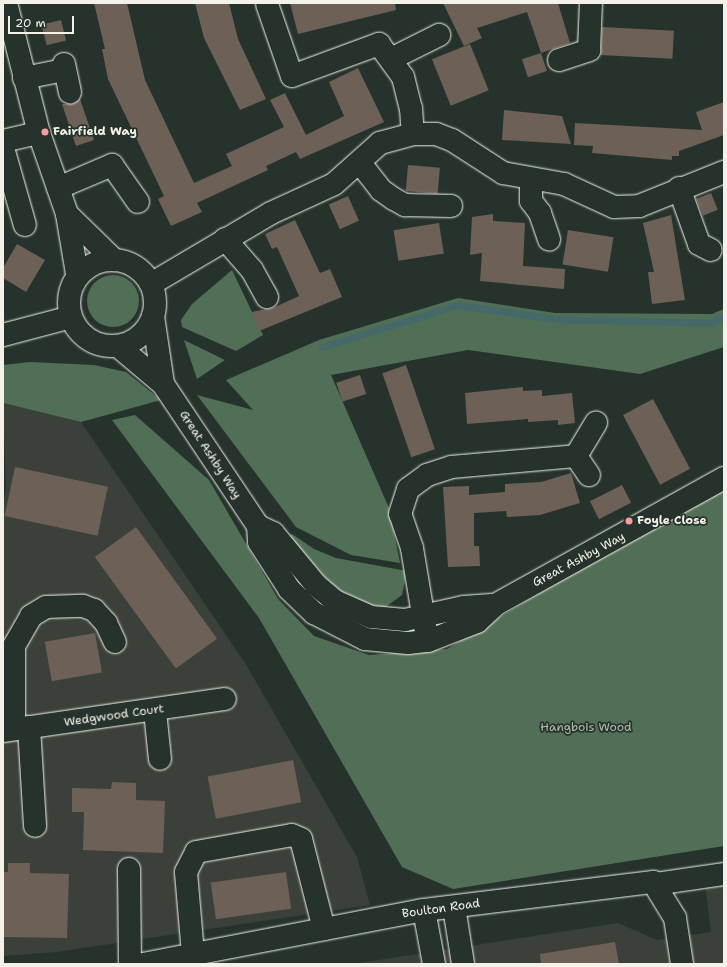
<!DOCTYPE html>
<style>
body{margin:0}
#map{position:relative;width:727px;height:967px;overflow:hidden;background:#26332d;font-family:"Shantell Sans",sans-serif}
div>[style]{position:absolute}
.built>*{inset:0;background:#3b403a}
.green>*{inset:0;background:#516e56}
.round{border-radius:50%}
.stream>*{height:7px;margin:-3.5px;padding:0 3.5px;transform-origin:3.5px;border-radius:3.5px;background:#446968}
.building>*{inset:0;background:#6c6057;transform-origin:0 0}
.roads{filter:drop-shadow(0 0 1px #f4f1e8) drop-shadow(0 0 1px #f4f1e8)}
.minor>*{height:22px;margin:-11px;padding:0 11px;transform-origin:11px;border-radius:11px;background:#26332d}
.minor>.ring{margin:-11px;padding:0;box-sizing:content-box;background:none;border:22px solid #26332d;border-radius:50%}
.dots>*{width:11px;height:11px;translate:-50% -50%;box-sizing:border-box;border:2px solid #26332d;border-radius:50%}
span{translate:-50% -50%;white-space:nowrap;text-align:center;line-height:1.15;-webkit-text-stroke:3.5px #26332d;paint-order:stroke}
.poi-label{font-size:12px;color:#f4f1e8;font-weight:700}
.left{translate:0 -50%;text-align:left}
.street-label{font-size:12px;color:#f4f1e8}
.park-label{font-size:12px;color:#b3bdae}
.frame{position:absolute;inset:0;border:4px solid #f4f1e8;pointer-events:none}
.scale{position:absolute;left:8px;top:16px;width:66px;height:18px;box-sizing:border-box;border:2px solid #f4f1e8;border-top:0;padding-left:5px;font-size:12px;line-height:14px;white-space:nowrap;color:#f4f1e8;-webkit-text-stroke:3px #26332d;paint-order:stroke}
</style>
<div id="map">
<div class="built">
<i style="clip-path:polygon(3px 403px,81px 422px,245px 663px,357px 857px,370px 905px,56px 952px,3px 956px,3px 509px,6px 487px)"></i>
<i style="clip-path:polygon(724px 864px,724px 964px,353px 964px,618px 923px,657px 940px,711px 932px,703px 867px)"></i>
</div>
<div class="green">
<i style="clip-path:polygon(232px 270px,263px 335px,236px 351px,182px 327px,181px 320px,192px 304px)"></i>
<i class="round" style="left:87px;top:275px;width:52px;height:52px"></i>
<i style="clip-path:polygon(458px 298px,555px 313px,712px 314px,724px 309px,724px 347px,640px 374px,468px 350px,331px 375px,389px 508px,400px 563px,351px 555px,296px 527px,197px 395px,253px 410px,226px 380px,319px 340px)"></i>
<i style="clip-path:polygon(184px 340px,225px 360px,197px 379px)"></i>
<i style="clip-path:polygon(30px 362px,94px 365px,126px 372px,161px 400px,81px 422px,3px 403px,3px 365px)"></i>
<i style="clip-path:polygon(135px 415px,209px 480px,278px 599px,314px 636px,369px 655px,447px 649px,629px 539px,724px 489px,724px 846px,453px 889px,402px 867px,259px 618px,112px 420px)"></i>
<i style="clip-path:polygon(292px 534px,314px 549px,336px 558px,407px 571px,402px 595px,383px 609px,339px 598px,283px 540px)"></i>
</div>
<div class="stream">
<i style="left:322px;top:347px;width:142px;rotate:-17.2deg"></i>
<i style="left:458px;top:305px;width:98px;rotate:8.2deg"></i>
<i style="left:555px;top:319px;width:156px;rotate:1.5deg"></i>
<i style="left:711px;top:323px;width:15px;rotate:-28deg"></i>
</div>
<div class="building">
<i style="clip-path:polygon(94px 3px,127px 3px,145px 80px,194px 183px,232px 166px,226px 154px,284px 127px,270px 100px,285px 93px,306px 135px,344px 116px,329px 82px,358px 68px,384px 122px,300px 159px,296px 152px,266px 166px,268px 170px,197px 203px,202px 212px,171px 226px,158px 199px,164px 196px,108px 79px,102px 49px,105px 49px)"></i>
<i style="clip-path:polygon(195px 3px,229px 3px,238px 39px,266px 99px,240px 110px,204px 38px)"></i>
<i style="clip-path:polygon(290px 3px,395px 3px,396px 10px,298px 34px)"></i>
<i style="clip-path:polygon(443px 3px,558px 3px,570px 43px,541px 53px,527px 12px,477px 28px,482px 38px,464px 46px)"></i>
<i style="left:61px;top:20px;width:21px;height:20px;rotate:76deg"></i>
<i style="left:602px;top:27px;width:72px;height:28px;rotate:3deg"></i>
<i style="left:470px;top:44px;width:50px;height:41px;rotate:68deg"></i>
<i style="left:541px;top:53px;width:19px;height:20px;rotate:72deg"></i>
<i style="clip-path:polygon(80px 99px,94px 140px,76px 146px,62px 104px,73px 104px)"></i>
<i style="clip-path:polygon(724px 102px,724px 135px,679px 151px,679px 156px,672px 156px,672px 160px,592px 153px,593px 146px,574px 145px,575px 123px,702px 130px,696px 112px)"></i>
<i style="clip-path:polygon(504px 110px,562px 116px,571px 144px,502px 140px)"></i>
<i style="left:408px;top:165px;width:32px;height:26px;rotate:5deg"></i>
<i style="left:711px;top:193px;width:18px;height:16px;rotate:68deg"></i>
<i style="left:348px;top:196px;width:27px;height:21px;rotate:66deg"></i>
<i style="clip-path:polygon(493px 214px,493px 221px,525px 223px,523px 266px,565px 269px,564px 289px,480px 281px,482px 253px,470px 255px,472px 217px)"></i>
<i style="clip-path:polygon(671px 215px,685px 300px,652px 304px,648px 272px,654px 272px,643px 223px)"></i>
<i style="clip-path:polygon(295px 220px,320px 273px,330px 269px,342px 297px,259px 331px,252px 312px,273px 308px,299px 296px,277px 247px,272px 249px,265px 234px)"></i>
<i style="left:439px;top:223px;width:31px;height:46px;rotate:81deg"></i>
<i style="left:568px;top:230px;width:46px;height:35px;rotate:9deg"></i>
<i style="clip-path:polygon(17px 244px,45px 260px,26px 292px,3px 278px,3px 268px)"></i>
<i style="left:406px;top:365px;width:89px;height:25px;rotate:71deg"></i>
<i style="left:360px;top:375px;width:20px;height:25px;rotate:72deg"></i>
<i style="clip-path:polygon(523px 387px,523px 391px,542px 390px,542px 396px,572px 393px,575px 423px,558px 425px,558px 420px,528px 422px,528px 419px,467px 424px,465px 393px)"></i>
<i style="left:653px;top:399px;width:79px;height:34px;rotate:62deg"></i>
<i style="left:15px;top:467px;width:95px;height:50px;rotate:12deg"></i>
<i style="clip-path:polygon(571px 473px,580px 503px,540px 515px,507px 517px,506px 511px,474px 513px,474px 546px,479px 546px,480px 566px,448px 567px,443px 487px,469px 486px,469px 495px,505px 492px,505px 484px,541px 482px)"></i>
<i style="left:622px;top:485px;width:20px;height:36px;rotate:63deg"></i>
<i style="left:136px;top:527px;width:138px;height:51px;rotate:54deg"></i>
<i style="left:95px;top:633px;width:40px;height:51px;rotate:80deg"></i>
<i style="left:293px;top:760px;width:43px;height:87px;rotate:79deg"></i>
<i style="clip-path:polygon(112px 782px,136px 783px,136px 800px,165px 801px,163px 853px,83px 850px,84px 812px,72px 812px,72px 788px,111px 789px)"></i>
<i style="clip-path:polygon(8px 863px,30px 863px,30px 873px,69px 874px,67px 938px,3px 937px,3px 872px,8px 872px)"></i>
<i style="left:286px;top:872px;width:37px;height:76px;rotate:82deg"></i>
<i style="clip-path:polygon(615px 942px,619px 964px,541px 964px,540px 954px)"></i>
</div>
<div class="roads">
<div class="minor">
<i style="left:6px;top:3px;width:134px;rotate:75.8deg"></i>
<i style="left:39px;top:133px;width:86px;rotate:70.9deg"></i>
<i style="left:67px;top:214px;width:61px;rotate:80.5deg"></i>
<i style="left:267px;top:4px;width:76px;rotate:70.9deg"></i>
<i style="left:292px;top:76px;width:93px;rotate:-20.2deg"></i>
<i style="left:379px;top:44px;width:41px;rotate:54deg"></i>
<i style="left:403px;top:77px;width:32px;rotate:76deg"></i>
<i style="left:411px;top:108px;width:26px;rotate:86deg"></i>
<i style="left:391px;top:59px;width:54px;rotate:-26.6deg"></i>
<i style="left:559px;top:60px;width:32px;rotate:-18deg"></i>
<i style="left:589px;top:50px;width:47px;rotate:-87.6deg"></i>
<i style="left:64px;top:64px;width:29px;rotate:78deg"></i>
<i style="left:24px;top:78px;width:41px;rotate:-11.3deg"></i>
<i style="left:3px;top:141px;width:37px;rotate:-13deg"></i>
<i style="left:3px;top:148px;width:80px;rotate:74.1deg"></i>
<i style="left:360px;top:163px;width:34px;rotate:52deg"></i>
<i style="left:381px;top:190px;width:16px;rotate:35deg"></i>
<i style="left:394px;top:199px;width:13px;rotate:29deg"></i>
<i style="left:405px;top:205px;width:46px;rotate:1.2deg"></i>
<i style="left:531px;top:180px;width:21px;rotate:90deg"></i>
<i style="left:531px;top:201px;width:15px;rotate:53deg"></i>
<i style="left:540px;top:213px;width:28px;rotate:71deg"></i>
<i style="left:58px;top:188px;width:59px;rotate:-23.1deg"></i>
<i style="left:112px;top:165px;width:45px;rotate:54.9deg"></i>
<i style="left:679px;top:188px;width:59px;rotate:70.3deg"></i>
<i style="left:699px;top:244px;width:13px;rotate:27deg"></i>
<i style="left:67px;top:214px;width:66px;rotate:44.4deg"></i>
<i style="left:225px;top:239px;width:41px;rotate:48.9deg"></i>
<i style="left:252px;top:270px;width:31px;rotate:61deg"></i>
<i class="ring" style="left:69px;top:260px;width:64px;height:64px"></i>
<i style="left:151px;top:284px;width:139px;rotate:-30.6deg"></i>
<i style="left:271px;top:213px;width:69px;rotate:-24.7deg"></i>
<i style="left:334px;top:184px;width:62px;rotate:-41.7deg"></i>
<i style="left:380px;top:143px;width:34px;rotate:-15deg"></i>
<i style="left:413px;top:134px;width:23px"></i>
<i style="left:436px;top:134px;width:17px;rotate:21deg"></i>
<i style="left:452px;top:140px;width:61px;rotate:32.9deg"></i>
<i style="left:503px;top:173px;width:62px;rotate:10.2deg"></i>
<i style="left:564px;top:184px;width:55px;rotate:24.7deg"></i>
<i style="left:614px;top:207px;width:25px;rotate:-2deg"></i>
<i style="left:639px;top:206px;width:92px;rotate:-21.8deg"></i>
<i style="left:153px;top:316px;width:69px;rotate:81.6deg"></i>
<i style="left:3px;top:335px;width:70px;rotate:-14.8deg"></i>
<i style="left:118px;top:346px;width:59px;rotate:40.2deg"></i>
<i style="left:163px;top:384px;width:171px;rotate:56.2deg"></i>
<i style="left:258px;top:526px;width:17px;rotate:25deg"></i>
<i style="left:273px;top:533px;width:67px;rotate:50.4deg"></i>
<i style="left:316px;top:585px;width:25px;rotate:40deg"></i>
<i style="left:335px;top:601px;width:39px;rotate:24deg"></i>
<i style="left:371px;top:617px;width:34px;rotate:5deg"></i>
<i style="left:405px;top:620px;width:60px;rotate:-12.4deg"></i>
<i style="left:464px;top:607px;width:31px;rotate:-4deg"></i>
<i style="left:576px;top:456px;width:23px;rotate:56deg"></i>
<i style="left:258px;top:526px;width:16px;rotate:86deg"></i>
<i style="left:259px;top:542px;width:56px;rotate:57.4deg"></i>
<i style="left:289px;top:589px;width:35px;rotate:44deg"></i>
<i style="left:314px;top:613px;width:57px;rotate:27deg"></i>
<i style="left:365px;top:639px;width:43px;rotate:5.3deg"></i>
<i style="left:408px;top:643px;width:20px;rotate:-6deg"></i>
<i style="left:428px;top:641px;width:53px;rotate:-21.2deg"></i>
<i style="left:477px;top:622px;width:25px;rotate:-43deg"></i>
<i style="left:495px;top:605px;width:262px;rotate:-29deg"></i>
<i style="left:426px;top:632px;width:85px;rotate:-99.5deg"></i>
<i style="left:412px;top:548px;width:36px;rotate:-109deg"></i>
<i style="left:400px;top:514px;width:26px;rotate:-72deg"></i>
<i style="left:408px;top:489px;width:24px;rotate:-36deg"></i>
<i style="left:427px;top:475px;width:25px;rotate:-18deg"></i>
<i style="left:451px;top:467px;width:125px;rotate:-5deg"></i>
<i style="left:576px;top:456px;width:39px;rotate:-59deg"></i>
<i style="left:155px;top:711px;width:48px;rotate:84.1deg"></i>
<i style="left:29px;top:727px;width:99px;rotate:86.5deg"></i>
<i style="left:14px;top:729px;width:83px;rotate:-90deg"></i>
<i style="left:14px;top:646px;width:34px;rotate:-60deg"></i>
<i style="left:31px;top:616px;width:17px;rotate:-31deg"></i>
<i style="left:46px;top:607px;width:37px;rotate:-2deg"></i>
<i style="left:83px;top:606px;width:12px;rotate:20deg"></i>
<i style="left:94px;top:610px;width:18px;rotate:47deg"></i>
<i style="left:106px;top:623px;width:21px;rotate:65deg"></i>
<i style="left:3px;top:731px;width:224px;rotate:-8.2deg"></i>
<i style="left:129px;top:869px;width:95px;rotate:89.4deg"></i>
<i style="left:655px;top:884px;width:70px;rotate:-8.2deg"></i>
<i style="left:454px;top:907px;width:58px;rotate:81deg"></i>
<i style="left:424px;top:910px;width:55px;rotate:79.5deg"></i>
<i style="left:193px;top:954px;width:82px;rotate:-94.9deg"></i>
<i style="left:186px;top:872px;width:22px;rotate:-63deg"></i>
<i style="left:196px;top:852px;width:97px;rotate:-10deg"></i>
<i style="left:292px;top:835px;width:10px;rotate:24deg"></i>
<i style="left:301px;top:839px;width:93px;rotate:75.7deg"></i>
<i style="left:143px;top:964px;width:286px;rotate:-10.9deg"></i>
<i style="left:424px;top:910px;width:231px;rotate:-7deg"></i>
<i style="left:653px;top:882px;width:42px;rotate:58.6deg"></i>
<i style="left:675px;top:918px;width:47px;rotate:81.3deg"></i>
</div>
</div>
<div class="dots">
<i style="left:45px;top:132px;background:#ff9aa2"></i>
<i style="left:629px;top:521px;background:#ff9aa2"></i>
</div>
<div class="poi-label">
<span class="left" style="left:53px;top:132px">Fairfield Way</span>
<span class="left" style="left:637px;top:521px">Foyle Close</span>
</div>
<div class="street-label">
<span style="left:210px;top:455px;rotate:57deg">Great Ashby Way</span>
<span style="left:579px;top:560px;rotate:-28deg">Great Ashby Way</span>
<span style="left:114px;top:716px;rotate:-8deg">Wedgwood Court</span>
<span style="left:441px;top:909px;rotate:-8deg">Boulton Road</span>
</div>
<div class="park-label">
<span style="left:586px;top:728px">Hangbois Wood</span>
</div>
<div class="frame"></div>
<div class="scale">20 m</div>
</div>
